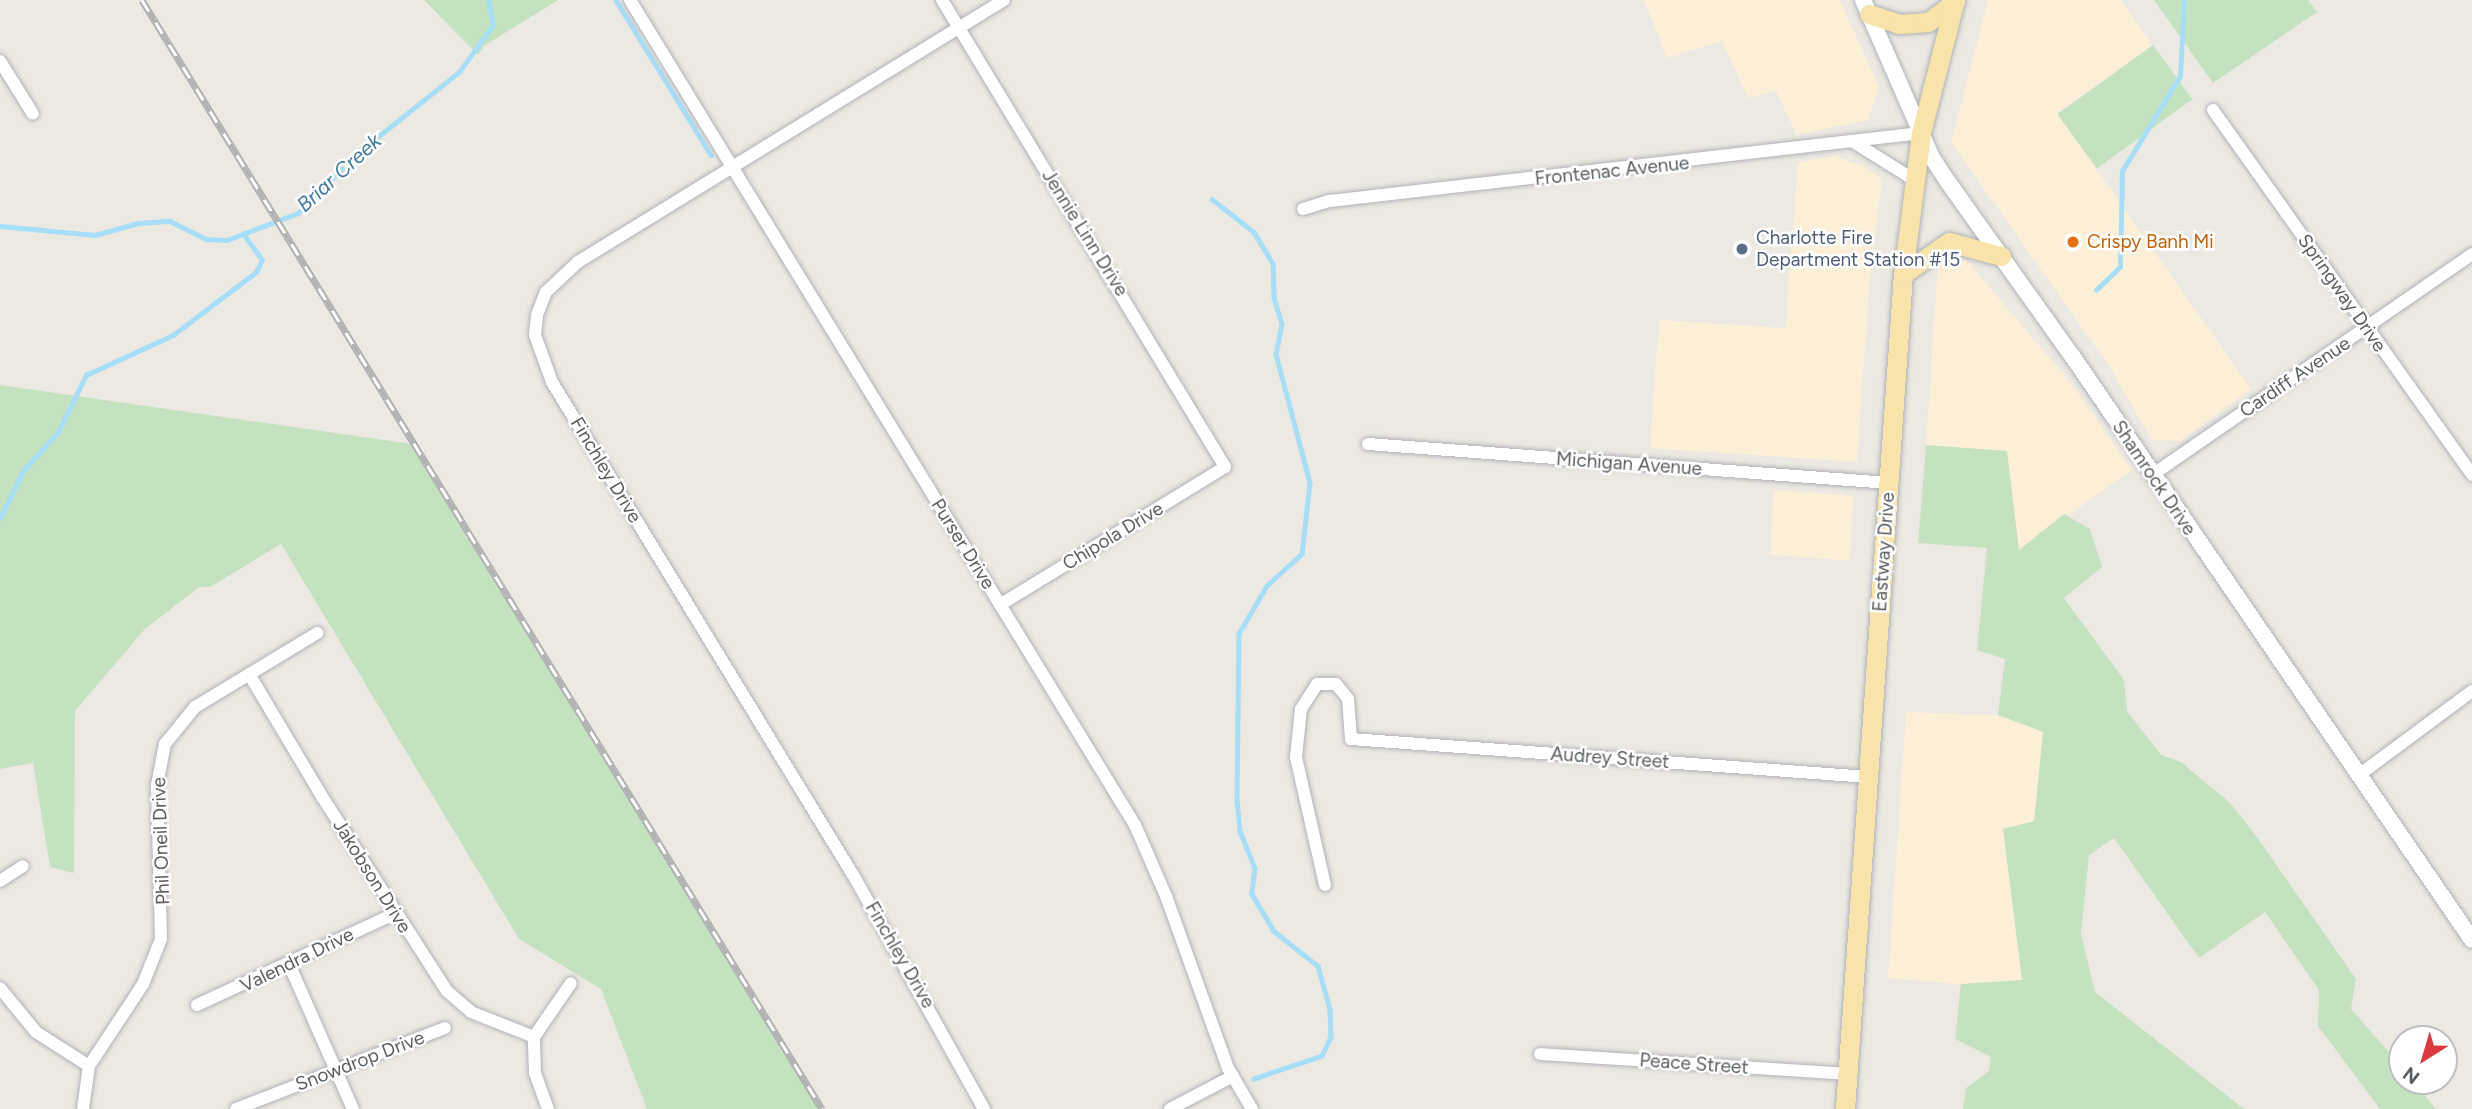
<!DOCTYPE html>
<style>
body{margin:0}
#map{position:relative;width:2472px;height:1109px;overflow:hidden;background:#ece8e2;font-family:Figtree,sans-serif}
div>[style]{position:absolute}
.commercial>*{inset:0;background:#fbefd8;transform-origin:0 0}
.green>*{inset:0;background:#c4e2c0;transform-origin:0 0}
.stream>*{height:4.5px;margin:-2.25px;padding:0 2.25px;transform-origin:2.25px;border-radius:2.25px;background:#a6def8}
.roads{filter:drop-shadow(0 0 2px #afb3b6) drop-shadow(0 0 2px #afb3b6)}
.minor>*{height:12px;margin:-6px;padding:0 6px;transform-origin:6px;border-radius:6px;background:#fff}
.tertiary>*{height:16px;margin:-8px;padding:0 8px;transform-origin:8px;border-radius:8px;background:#fff}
.primary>*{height:19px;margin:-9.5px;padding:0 9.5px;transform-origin:9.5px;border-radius:9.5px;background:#f8e3aa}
.rail>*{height:7px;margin-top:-3.5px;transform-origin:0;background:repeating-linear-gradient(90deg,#fff 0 13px,#b0b1b1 0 26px);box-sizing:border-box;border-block:2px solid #b0b1b1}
.dots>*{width:19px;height:19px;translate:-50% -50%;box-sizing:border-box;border:4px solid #fff;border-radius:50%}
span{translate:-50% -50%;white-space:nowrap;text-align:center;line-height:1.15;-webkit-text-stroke:5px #fff;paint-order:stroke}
.street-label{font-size:19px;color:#5a5e61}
.service-label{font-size:19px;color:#4e5e75}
.left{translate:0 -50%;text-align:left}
.food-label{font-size:19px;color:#c56008}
.water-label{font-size:21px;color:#427aa0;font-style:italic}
.north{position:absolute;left:2388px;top:1025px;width:70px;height:70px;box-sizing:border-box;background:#fff;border:2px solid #bdbfc0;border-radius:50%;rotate:217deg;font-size:19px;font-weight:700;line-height:28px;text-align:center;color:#5a5e61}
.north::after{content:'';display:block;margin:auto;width:24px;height:32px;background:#db393f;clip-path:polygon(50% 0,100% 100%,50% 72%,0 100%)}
</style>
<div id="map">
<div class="commercial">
<i style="clip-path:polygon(1644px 0,1840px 0,1879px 87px,1868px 120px,1797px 135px,1776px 91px,1748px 98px,1722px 41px,1667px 58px)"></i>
<i style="clip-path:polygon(1988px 0,2121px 0,2153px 45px,2057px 113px,2251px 389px,2180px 441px,2152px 440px,2109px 366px,1951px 142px)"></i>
<i style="clip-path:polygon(1834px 156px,1866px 167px,1882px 180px,1869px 288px,1857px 462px,1650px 448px,1659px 320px,1785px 328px,1798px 162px)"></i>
<i style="clip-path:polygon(1963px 256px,2071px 383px,2132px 470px,2019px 550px,1926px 445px,1938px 263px)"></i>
<i style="left:1774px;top:490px;width:80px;height:65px;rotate:4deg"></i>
<i style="clip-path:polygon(1906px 712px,2042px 717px,2070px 994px,1888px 978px)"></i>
</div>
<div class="green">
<i style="clip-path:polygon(424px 0,558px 0,484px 46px,478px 55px)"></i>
<i style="clip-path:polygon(2154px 0,2308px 0,2317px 12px,2213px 83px)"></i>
<i style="left:2153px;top:45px;width:67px;height:118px;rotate:54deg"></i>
<i style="clip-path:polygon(0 385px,412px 444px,820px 1109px,647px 1109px,601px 989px,519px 939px,281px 544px,210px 587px,199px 587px,144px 630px,75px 711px,74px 873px,50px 867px,33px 763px,0 769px)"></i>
<i style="clip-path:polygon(1926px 445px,2007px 451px,2019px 550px,2064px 514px,2090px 529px,2102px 567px,2064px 598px,2124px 680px,2127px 711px,2161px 755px,2181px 762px,2229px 802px,2254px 833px,2356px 979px,2351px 1009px,2402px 1067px,2402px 1081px,2413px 1081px,2436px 1109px,2380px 1109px,2318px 1026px,2319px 990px,2265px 912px,2199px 958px,2114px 838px,2089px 855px,2081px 934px,2095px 992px,2244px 1109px,1963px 1109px,1966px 1088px,1989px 1071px,1991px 1057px,1955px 1039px,1961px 984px,2022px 980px,2003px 829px,2034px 821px,2043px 732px,1998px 715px,2005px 659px,1977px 650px,1987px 548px,1918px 543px)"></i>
</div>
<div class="stream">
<i style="left:616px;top:0;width:182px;rotate:58.5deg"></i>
<i style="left:1212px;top:199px;width:53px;rotate:38.2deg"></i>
<i style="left:1254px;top:232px;width:37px;rotate:59deg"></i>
<i style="left:1273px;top:264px;width:34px;rotate:88deg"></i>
<i style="left:1274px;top:298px;width:27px;rotate:73deg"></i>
<i style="left:1282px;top:324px;width:31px;rotate:101deg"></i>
<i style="left:1276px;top:354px;width:133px;rotate:75.2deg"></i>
<i style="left:1310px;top:483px;width:71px;rotate:96.4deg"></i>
<i style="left:1302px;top:554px;width:47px;rotate:137.6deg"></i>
<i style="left:1267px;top:586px;width:56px;rotate:120.3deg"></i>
<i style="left:1239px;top:634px;width:167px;rotate:90.7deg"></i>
<i style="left:1237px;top:801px;width:30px;rotate:84deg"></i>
<i style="left:1240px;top:831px;width:40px;rotate:68deg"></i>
<i style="left:1255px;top:868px;width:26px;rotate:97deg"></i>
<i style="left:1252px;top:894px;width:43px;rotate:59.3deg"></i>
<i style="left:1274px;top:931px;width:56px;rotate:38.5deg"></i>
<i style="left:1318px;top:966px;width:45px;rotate:74.4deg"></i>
<i style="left:1330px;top:1009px;width:28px;rotate:88deg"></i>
<i style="left:1331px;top:1037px;width:21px;rotate:115deg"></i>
<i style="left:1322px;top:1056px;width:72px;rotate:161.3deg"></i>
<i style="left:0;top:226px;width:95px;rotate:5.4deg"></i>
<i style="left:95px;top:235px;width:45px;rotate:-15.6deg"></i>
<i style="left:138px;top:223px;width:32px;rotate:-4deg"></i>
<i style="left:170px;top:221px;width:40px;rotate:26.6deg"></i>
<i style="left:206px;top:239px;width:21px;rotate:3deg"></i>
<i style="left:227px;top:240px;width:76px;rotate:-20.8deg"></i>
<i style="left:298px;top:213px;width:88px;rotate:-45deg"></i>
<i style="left:360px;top:151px;width:127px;rotate:-38.6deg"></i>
<i style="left:459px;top:72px;width:58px;rotate:-54.1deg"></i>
<i style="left:493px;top:25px;width:25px;rotate:-101deg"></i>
<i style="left:2096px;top:290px;width:33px;rotate:-44deg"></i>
<i style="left:2120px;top:267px;width:96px;rotate:-88.8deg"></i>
<i style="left:2122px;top:171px;width:111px;rotate:-58.6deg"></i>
<i style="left:2180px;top:76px;width:76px;rotate:-87deg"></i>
<i style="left:0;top:518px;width:52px;rotate:-63.9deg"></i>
<i style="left:23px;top:471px;width:52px;rotate:-48.1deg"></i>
<i style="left:58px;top:432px;width:64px;rotate:-63.8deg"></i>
<i style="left:86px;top:375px;width:96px;rotate:-24.7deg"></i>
<i style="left:173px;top:335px;width:104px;rotate:-37.2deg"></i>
<i style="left:256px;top:272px;width:13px;rotate:-63deg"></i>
<i style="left:262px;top:260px;width:32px;rotate:-126deg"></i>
</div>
<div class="roads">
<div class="minor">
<i style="left:630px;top:0;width:967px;rotate:58.53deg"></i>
<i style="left:1135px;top:825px;width:77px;rotate:66.4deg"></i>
<i style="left:1166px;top:896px;width:183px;rotate:70.2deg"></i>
<i style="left:1228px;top:1068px;width:48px;rotate:59.7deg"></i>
<i style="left:942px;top:0;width:546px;rotate:58.78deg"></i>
<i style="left:1225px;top:467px;width:264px;rotate:148.5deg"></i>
<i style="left:0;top:61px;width:62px;rotate:58.1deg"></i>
<i style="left:2213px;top:110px;width:448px;rotate:54.6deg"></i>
<i style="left:1852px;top:141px;width:75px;rotate:32deg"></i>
<i style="left:1303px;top:209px;width:28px;rotate:-17deg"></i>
<i style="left:1330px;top:201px;width:595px;rotate:-6.56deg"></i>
<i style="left:1368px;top:444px;width:522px;rotate:4.28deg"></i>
<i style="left:2152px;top:475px;width:389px;rotate:-34.6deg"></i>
<i style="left:249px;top:674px;width:141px;rotate:59.2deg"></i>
<i style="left:321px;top:795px;width:233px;rotate:57.3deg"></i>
<i style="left:447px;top:991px;width:32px;rotate:41deg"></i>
<i style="left:471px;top:1012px;width:68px;rotate:21.6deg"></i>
<i style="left:2359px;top:775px;width:141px;rotate:-36.6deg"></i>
<i style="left:0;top:881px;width:27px;rotate:-33deg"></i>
<i style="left:1325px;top:885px;width:131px;rotate:-102.8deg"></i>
<i style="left:1296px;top:757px;width:48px;rotate:-84.1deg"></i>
<i style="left:1301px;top:709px;width:30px;rotate:-57deg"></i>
<i style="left:1317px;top:684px;width:19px"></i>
<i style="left:1336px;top:684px;width:19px;rotate:51deg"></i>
<i style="left:1348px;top:699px;width:40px;rotate:85.7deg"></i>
<i style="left:1351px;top:739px;width:518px;rotate:4.2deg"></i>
<i style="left:289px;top:964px;width:158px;rotate:66.2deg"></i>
<i style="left:0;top:988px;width:57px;rotate:50.7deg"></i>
<i style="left:36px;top:1032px;width:63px;rotate:32.7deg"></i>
<i style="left:197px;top:1005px;width:219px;rotate:-24.8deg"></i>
<i style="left:1540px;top:1054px;width:308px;rotate:3.7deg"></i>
<i style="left:83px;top:1109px;width:43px;rotate:-82.1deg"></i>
<i style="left:89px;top:1066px;width:98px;rotate:-56.6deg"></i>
<i style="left:143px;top:984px;width:48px;rotate:-68.2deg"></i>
<i style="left:161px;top:939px;width:154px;rotate:-91.5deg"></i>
<i style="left:157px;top:785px;width:42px;rotate:-79deg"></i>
<i style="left:165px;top:744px;width:48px;rotate:-51deg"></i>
<i style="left:195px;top:707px;width:143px;rotate:-31.2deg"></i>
<i style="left:236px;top:1109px;width:224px;rotate:-21.2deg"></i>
<i style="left:548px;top:1109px;width:38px;rotate:-110deg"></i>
<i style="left:535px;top:1073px;width:36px;rotate:-92deg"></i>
<i style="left:534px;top:1037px;width:65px;rotate:-55.6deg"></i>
<i style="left:984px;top:1109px;width:268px;rotate:-119.2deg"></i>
<i style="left:853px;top:875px;width:578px;rotate:-121.41deg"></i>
<i style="left:552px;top:382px;width:50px;rotate:-109.9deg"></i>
<i style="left:535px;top:335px;width:20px;rotate:-84deg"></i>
<i style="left:537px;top:315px;width:25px;rotate:-69deg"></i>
<i style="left:546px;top:292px;width:44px;rotate:-43.2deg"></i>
<i style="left:578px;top:262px;width:500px;rotate:-31.59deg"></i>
<i style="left:1170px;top:1109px;width:71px;rotate:-27.6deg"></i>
</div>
<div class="tertiary">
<i style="left:1863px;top:0;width:170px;rotate:66.4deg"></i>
<i style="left:1931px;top:156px;width:31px;rotate:57deg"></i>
<i style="left:1948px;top:182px;width:215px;rotate:54.5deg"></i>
<i style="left:2073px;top:357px;width:706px;rotate:55.61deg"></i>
</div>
<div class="primary">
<i style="left:1869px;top:14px;width:32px;rotate:18deg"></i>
<i style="left:1899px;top:24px;width:29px;rotate:-4deg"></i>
<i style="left:1928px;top:22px;width:34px;rotate:-37deg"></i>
<i style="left:1903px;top:274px;width:56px;rotate:-34.8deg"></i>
<i style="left:1949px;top:242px;width:54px;rotate:15.1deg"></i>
<i style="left:1845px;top:1109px;width:837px;rotate:-86.03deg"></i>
<i style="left:1903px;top:274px;width:142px;rotate:-82.7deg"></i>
<i style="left:1921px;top:133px;width:137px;rotate:-75.7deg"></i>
</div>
</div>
<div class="rail">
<i style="left:142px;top:0;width:1301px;rotate:58.48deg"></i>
</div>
<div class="dots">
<i style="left:2073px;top:242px;background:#e8710a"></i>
<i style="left:1742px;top:249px;background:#5c6f8a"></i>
</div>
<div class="street-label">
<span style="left:1612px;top:171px;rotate:-6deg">Frontenac Avenue</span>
<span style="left:1085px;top:233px;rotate:58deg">Jennie Linn Drive</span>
<span style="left:2342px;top:293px;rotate:55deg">Springway Drive</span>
<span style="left:2295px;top:377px;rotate:-34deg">Cardiff Avenue</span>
<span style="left:1629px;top:464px;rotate:4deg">Michigan Avenue</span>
<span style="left:606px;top:470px;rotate:59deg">Finchley Drive</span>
<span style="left:2154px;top:478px;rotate:56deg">Shamrock Drive</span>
<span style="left:1113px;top:536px;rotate:-31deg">Chipola Drive</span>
<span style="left:963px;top:544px;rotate:58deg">Purser Drive</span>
<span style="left:1884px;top:552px;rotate:-86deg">Eastway Drive</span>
<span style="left:1610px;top:758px;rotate:4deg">Audrey Street</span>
<span style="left:161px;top:841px;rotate:-92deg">Phil Oneil Drive</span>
<span style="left:372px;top:876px;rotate:58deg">Jakobson Drive</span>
<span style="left:900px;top:955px;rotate:60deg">Finchley Drive</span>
<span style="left:297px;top:960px;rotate:-26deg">Valendra Drive</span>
<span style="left:360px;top:1061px;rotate:-21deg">Snowdrop Drive</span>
<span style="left:1694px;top:1064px;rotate:4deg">Peace Street</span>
</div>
<div class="service-label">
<span class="left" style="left:1756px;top:249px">Charlotte Fire<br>Department Station #15</span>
</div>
<div class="food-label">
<span class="left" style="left:2087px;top:242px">Crispy Banh Mi</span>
</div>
<div class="water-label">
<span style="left:339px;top:173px;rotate:-42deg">Briar Creek</span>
</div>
<div class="north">N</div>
</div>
